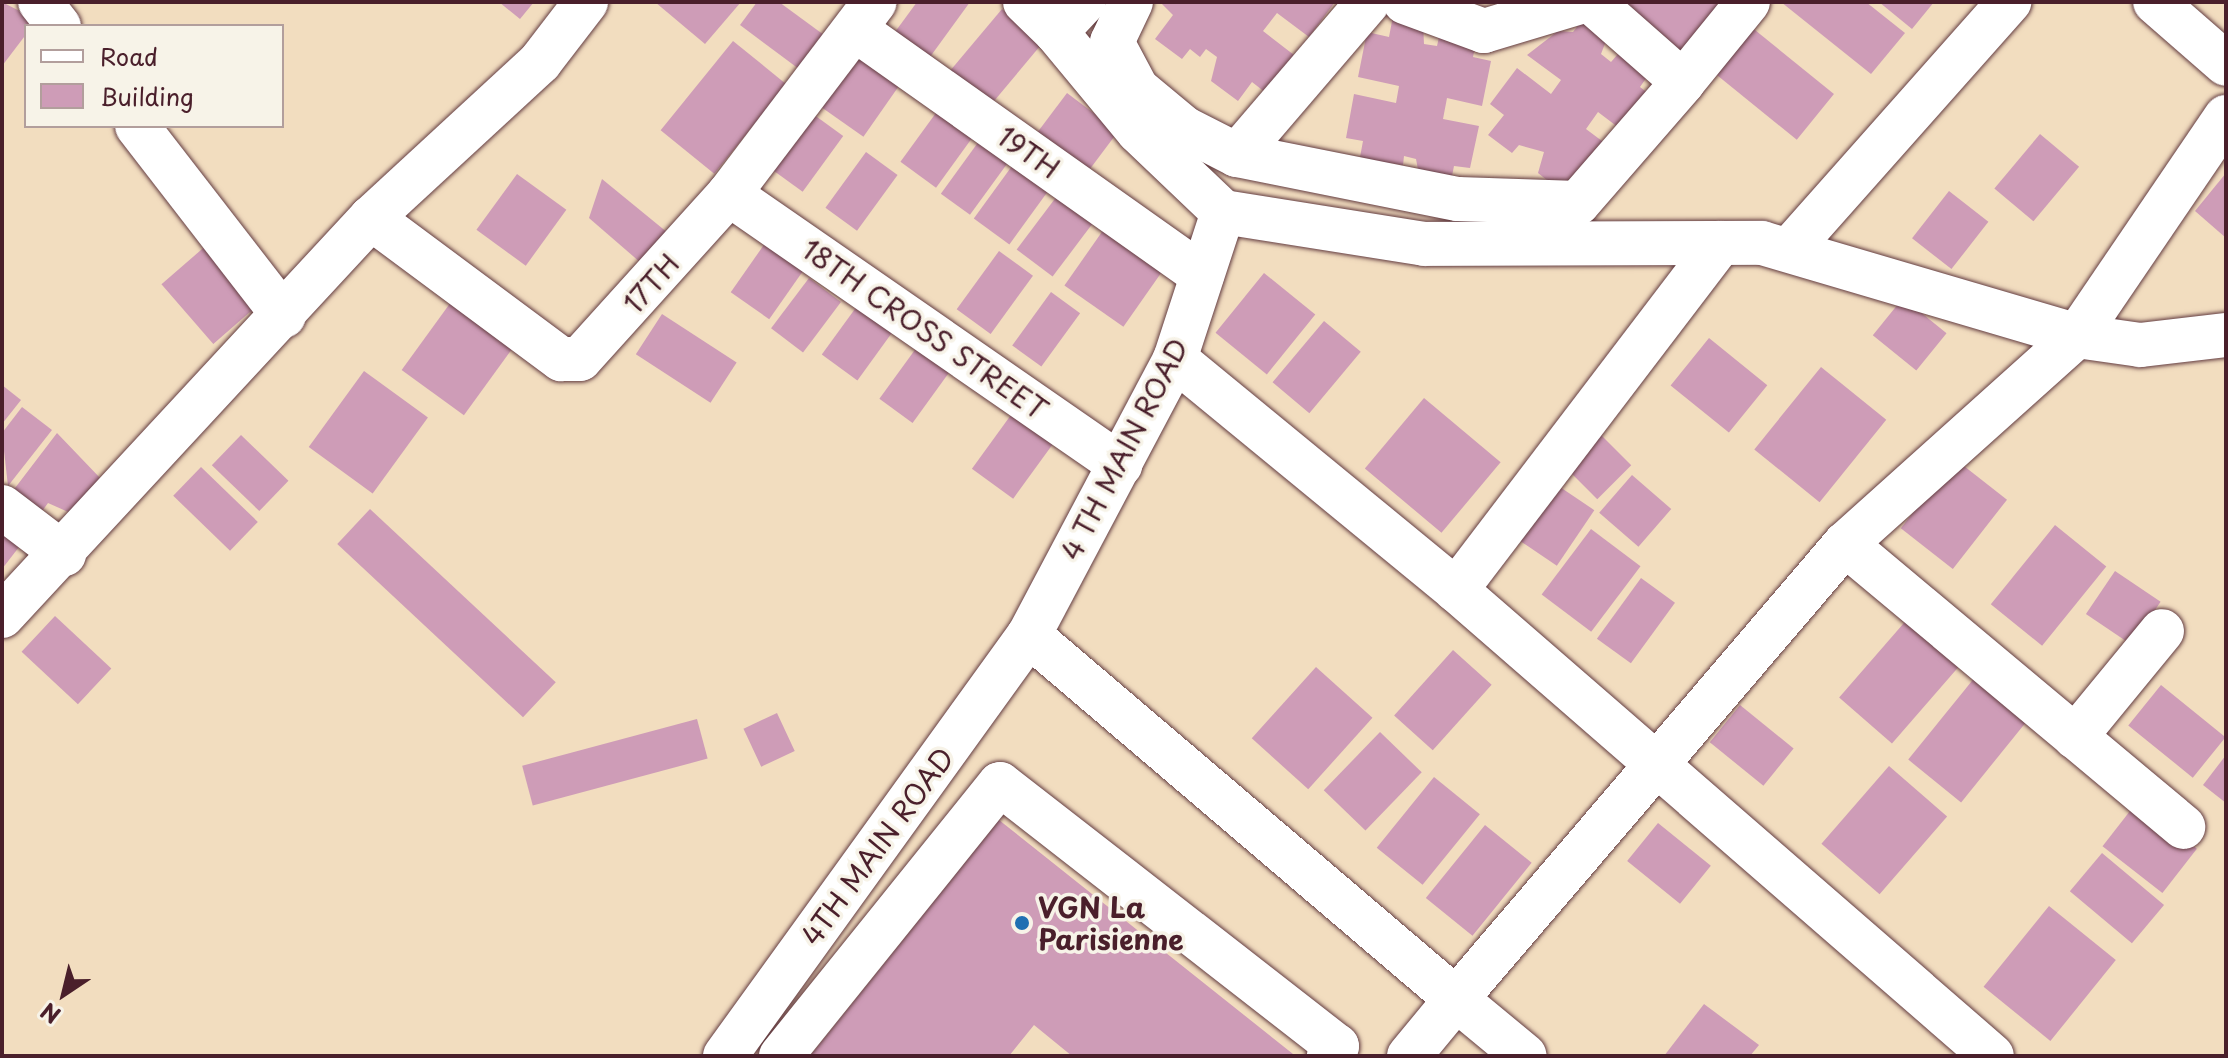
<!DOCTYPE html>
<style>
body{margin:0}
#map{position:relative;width:2228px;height:1058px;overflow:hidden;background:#f2ddbf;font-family:"Playpen Sans",sans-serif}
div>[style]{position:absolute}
.building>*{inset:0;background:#ce9cb7;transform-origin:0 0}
.roads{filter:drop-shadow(0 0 2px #633c41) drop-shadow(0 0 2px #633c41)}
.street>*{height:44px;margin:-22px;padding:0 22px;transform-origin:22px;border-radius:22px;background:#fff}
.secondary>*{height:44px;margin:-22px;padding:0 22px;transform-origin:22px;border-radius:22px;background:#fff}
.dots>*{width:22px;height:22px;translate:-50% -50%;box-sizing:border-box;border:4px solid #f7f3e8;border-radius:50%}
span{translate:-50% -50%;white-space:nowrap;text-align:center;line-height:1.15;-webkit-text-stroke:7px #f7f3e8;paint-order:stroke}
.street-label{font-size:28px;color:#4a1f2b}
.poi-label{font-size:28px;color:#4a1f2b;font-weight:700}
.left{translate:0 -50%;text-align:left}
.frame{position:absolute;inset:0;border:4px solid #4a1f2b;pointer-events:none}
.legend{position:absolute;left:24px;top:24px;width:260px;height:104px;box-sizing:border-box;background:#f7f3e8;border:2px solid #b29e9c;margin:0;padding:10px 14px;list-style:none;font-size:24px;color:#4a1f2b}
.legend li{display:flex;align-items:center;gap:16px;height:40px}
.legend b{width:40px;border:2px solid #b29e9c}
.north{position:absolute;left:24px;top:954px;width:80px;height:80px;-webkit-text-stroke:6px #f7f3e8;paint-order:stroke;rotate:215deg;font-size:22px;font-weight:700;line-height:32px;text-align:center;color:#4a1f2b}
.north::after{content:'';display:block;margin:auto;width:28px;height:36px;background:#4a1f2b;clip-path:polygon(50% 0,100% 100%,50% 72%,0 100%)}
</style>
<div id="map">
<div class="building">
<i style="clip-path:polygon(2px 2px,37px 20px,2px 66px)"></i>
<i style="clip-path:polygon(499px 2px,534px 2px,520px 19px)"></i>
<i style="clip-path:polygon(655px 2px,741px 2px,705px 44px)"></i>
<i style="clip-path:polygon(757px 2px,779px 2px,824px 35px,799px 69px,740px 25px)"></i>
<i style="clip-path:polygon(917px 2px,970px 2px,930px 57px,895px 32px)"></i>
<i style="clip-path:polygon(1335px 2px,1309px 37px,1277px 13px,1263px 31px,1294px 55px,1266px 93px,1252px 82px,1238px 101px,1211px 81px,1217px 57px,1206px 49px,1200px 57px,1190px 49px,1182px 59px,1155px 39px,1173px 15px,1160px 2px)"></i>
<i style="clip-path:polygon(1623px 2px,1722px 2px,1679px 57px)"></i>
<i style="clip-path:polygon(1781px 2px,1866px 2px,1905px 33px,1871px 74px)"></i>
<i style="clip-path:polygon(1879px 2px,1934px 2px,1912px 29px)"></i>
<i style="left:1002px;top:9px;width:53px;height:82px;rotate:40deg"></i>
<i style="clip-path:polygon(1586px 15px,1609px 33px,1601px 54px,1611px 62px,1618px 54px,1654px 67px,1640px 87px,1654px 98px,1627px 134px,1598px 112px,1586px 129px,1614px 150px,1562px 192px,1538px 173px,1544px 152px,1519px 145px,1512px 153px,1488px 135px,1504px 115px,1490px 104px,1517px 68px,1551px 94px,1561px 80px,1527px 55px,1558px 31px,1573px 32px)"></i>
<i style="clip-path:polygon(1393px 16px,1423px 22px,1424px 44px,1437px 46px,1439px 37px,1478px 33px,1473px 57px,1491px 61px,1482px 106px,1447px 98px,1443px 119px,1479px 126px,1470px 168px,1454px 166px,1450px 186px,1420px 180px,1416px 159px,1404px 156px,1403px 165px,1390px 163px,1388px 174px,1358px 168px,1363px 141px,1346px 138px,1354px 94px,1396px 103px,1399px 86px,1358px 77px,1367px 32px,1389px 37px)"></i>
<i style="left:1750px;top:26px;width:108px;height:59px;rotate:39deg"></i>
<i style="left:733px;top:41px;width:69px;height:115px;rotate:39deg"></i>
<i style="left:860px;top:44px;width:56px;height:74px;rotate:35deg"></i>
<i style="left:1067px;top:93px;width:64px;height:60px;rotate:37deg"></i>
<i style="left:941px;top:106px;width:44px;height:69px;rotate:36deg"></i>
<i style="left:806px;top:109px;width:46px;height:69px;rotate:36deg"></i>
<i style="left:2040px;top:134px;width:51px;height:71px;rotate:40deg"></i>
<i style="left:982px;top:137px;width:36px;height:70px;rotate:36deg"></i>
<i style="left:866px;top:152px;width:39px;height:69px;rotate:36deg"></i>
<i style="left:1012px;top:166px;width:44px;height:65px;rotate:36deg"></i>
<i style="clip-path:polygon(2226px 173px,2226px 238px,2195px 211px)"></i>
<i style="left:517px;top:174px;width:61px;height:69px;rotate:36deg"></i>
<i style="clip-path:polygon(602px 179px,668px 233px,641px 263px,589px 218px)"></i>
<i style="left:1949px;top:191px;width:50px;height:60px;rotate:38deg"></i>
<i style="left:1060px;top:192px;width:45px;height:72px;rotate:37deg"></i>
<i style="left:1104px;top:229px;width:72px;height:69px;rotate:35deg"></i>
<i style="left:768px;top:239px;width:47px;height:65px;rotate:35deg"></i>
<i style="left:209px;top:243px;width:79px;height:63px;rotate:49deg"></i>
<i style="left:999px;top:251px;width:42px;height:72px;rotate:36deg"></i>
<i style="left:1264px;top:273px;width:66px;height:77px;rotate:39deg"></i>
<i style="left:809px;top:278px;width:40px;height:63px;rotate:37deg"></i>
<i style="left:1051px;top:292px;width:36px;height:66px;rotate:36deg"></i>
<i style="left:1903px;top:298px;width:56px;height:48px;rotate:39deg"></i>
<i style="left:451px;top:302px;width:77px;height:84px;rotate:36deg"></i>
<i style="left:860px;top:302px;width:44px;height:65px;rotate:36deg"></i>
<i style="left:662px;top:314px;width:89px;height:48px;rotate:33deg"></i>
<i style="left:1324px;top:321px;width:48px;height:80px;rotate:40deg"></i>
<i style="left:1709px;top:338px;width:75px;height:61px;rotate:39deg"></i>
<i style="left:917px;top:347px;width:41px;height:64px;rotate:36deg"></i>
<i style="left:1821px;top:367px;width:84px;height:106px;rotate:39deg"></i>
<i style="left:364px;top:371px;width:79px;height:94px;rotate:36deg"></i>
<i style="clip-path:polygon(2px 385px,21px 400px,2px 424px)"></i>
<i style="left:1424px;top:398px;width:100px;height:92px;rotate:40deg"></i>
<i style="clip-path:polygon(22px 407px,52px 430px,8px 486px,2px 433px)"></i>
<i style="left:1016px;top:408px;width:51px;height:75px;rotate:36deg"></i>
<i style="left:1598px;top:432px;width:47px;height:48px;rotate:45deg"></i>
<i style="clip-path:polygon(57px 433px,102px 480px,75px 515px,48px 503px,40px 514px,12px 492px)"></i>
<i style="left:241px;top:435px;width:66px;height:42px;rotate:44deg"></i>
<i style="left:1955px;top:459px;width:66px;height:88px;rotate:38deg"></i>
<i style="left:201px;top:467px;width:79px;height:40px;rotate:44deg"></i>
<i style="left:1632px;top:475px;width:52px;height:50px;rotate:41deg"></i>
<i style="left:1557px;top:485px;width:45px;height:67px;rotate:34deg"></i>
<i style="left:370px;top:509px;width:254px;height:48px;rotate:43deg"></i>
<i style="clip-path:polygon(2px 520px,26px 538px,2px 569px)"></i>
<i style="left:2055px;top:525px;width:66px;height:102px;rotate:39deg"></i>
<i style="left:1591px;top:529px;width:62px;height:82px;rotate:37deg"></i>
<i style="left:2115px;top:571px;width:55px;height:52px;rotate:34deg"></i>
<i style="left:1641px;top:578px;width:42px;height:75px;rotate:36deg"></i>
<i style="left:55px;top:616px;width:77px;height:49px;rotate:43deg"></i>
<i style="left:1910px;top:616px;width:70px;height:108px;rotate:41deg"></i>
<i style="left:1453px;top:650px;width:52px;height:88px;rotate:42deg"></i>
<i style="left:1316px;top:667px;width:76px;height:96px;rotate:42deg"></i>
<i style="left:1980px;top:671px;width:68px;height:114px;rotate:39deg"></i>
<i style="left:2161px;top:685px;width:83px;height:52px;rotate:39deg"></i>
<i style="left:1740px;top:705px;width:69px;height:48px;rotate:39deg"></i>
<i style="left:777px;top:713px;width:42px;height:37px;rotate:65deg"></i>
<i style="left:697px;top:719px;width:41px;height:181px;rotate:75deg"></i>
<i style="left:1380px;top:732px;width:58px;height:81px;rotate:44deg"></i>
<i style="clip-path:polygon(2226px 755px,2226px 803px,2203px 785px)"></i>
<i style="left:1889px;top:766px;width:77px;height:103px;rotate:41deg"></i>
<i style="left:1434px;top:777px;width:59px;height:91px;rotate:39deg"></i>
<i style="left:2137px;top:802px;width:76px;height:56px;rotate:38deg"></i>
<i style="clip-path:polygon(999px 820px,1293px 1054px,1291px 1056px,1072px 1056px,1034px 1025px,1009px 1056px,810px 1056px)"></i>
<i style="left:1658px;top:823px;width:68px;height:49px;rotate:39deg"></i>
<i style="left:1485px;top:825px;width:60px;height:94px;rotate:39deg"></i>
<i style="left:2102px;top:853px;width:81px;height:50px;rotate:40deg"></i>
<i style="left:2049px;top:906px;width:86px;height:104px;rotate:39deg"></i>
<i style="clip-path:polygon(1704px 1004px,1759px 1045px,1750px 1056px,1664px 1056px)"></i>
</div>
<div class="roads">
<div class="street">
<i style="left:40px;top:2px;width:31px;rotate:52deg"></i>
<i style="left:1025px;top:2px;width:43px;rotate:44.1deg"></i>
<i style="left:1131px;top:2px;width:44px;rotate:115.4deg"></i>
<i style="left:1112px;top:42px;width:53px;rotate:62deg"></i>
<i style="left:1137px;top:89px;width:61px;rotate:39.7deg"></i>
<i style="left:1184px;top:128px;width:59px;rotate:27deg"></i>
<i style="left:1237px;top:155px;width:225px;rotate:11.3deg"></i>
<i style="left:1458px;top:199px;width:120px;rotate:1.9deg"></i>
<i style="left:1578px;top:203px;width:160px;rotate:-49deg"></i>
<i style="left:1683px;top:82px;width:121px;rotate:-138.7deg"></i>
<i style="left:1405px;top:2px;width:84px;rotate:20.2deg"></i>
<i style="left:1484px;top:31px;width:100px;rotate:-16.8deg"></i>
<i style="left:2155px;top:2px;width:94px;rotate:41.1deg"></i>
<i style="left:856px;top:30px;width:424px;rotate:35.3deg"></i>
<i style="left:1683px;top:82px;width:103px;rotate:-50.9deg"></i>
<i style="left:137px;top:126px;width:240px;rotate:52.3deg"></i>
<i style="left:1237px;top:155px;width:201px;rotate:-49.4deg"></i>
<i style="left:729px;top:194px;width:476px;rotate:34.7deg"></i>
<i style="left:1223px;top:212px;width:204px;rotate:9deg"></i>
<i style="left:1424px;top:244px;width:338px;rotate:-0.2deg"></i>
<i style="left:1762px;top:243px;width:328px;rotate:16.4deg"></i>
<i style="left:2077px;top:336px;width:265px;rotate:-55.8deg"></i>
<i style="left:371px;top:218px;width:237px;rotate:36.6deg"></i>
<i style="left:561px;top:359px;width:19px"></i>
<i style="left:580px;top:359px;width:222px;rotate:-47.9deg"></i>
<i style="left:729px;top:194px;width:241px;rotate:-52.8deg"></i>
<i style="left:1789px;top:250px;width:332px;rotate:-48.4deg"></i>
<i style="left:1175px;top:359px;width:364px;rotate:39.4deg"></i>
<i style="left:1456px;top:590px;width:710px;rotate:41deg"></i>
<i style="left:2px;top:507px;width:78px;rotate:37.2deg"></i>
<i style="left:1845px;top:544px;width:441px;rotate:39.9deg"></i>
<i style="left:1456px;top:590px;width:436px;rotate:-52.7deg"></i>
<i style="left:2px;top:616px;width:543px;rotate:-47.17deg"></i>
<i style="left:371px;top:218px;width:230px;rotate:-42.7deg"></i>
<i style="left:540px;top:62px;width:76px;rotate:-52.5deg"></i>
<i style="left:1029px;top:635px;width:561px;rotate:40.45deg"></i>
<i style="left:1456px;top:999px;width:599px;rotate:-49.47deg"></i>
<i style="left:1845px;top:544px;width:312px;rotate:-41.9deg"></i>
<i style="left:2077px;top:336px;width:64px;rotate:8.1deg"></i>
<i style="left:2140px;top:345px;width:87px;rotate:-6.6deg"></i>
<i style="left:2075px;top:737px;width:137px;rotate:-50.6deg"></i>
<i style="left:781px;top:1056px;width:349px;rotate:-51.2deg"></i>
<i style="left:1000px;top:784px;width:427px;rotate:37.9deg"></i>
<i style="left:1337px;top:1046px;width:13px;rotate:129deg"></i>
<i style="left:1409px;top:1056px;width:74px;rotate:-50.5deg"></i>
<i style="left:1456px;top:999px;width:89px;rotate:39.6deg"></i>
</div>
<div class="secondary">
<i style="left:725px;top:1056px;width:519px;rotate:-54.17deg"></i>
<i style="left:1029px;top:635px;width:312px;rotate:-62.1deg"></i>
<i style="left:1175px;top:359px;width:155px;rotate:-71.9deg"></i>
<i style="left:1223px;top:212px;width:117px;rotate:-136.4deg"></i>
<i style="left:1138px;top:131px;width:129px;rotate:-129.6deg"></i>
<i style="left:1056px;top:32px;width:41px;rotate:-47deg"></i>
</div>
</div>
<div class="dots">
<i style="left:1022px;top:923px;background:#1f6fb2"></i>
</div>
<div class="street-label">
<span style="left:1029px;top:152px;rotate:35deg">19TH</span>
<span style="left:651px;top:283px;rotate:-49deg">17TH</span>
<span style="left:925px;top:329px;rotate:35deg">18TH CROSS STREET</span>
<span style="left:1124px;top:449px;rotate:-63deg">4 TH MAIN ROAD</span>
<span style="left:877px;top:846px;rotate:-54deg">4TH MAIN ROAD</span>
</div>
<div class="poi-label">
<span class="left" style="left:1038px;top:923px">VGN La<br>Parisienne</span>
</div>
<div class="frame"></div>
<ul class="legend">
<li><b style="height:10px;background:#fff"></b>Road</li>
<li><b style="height:22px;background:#ce9cb7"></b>Building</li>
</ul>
<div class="north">N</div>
</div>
